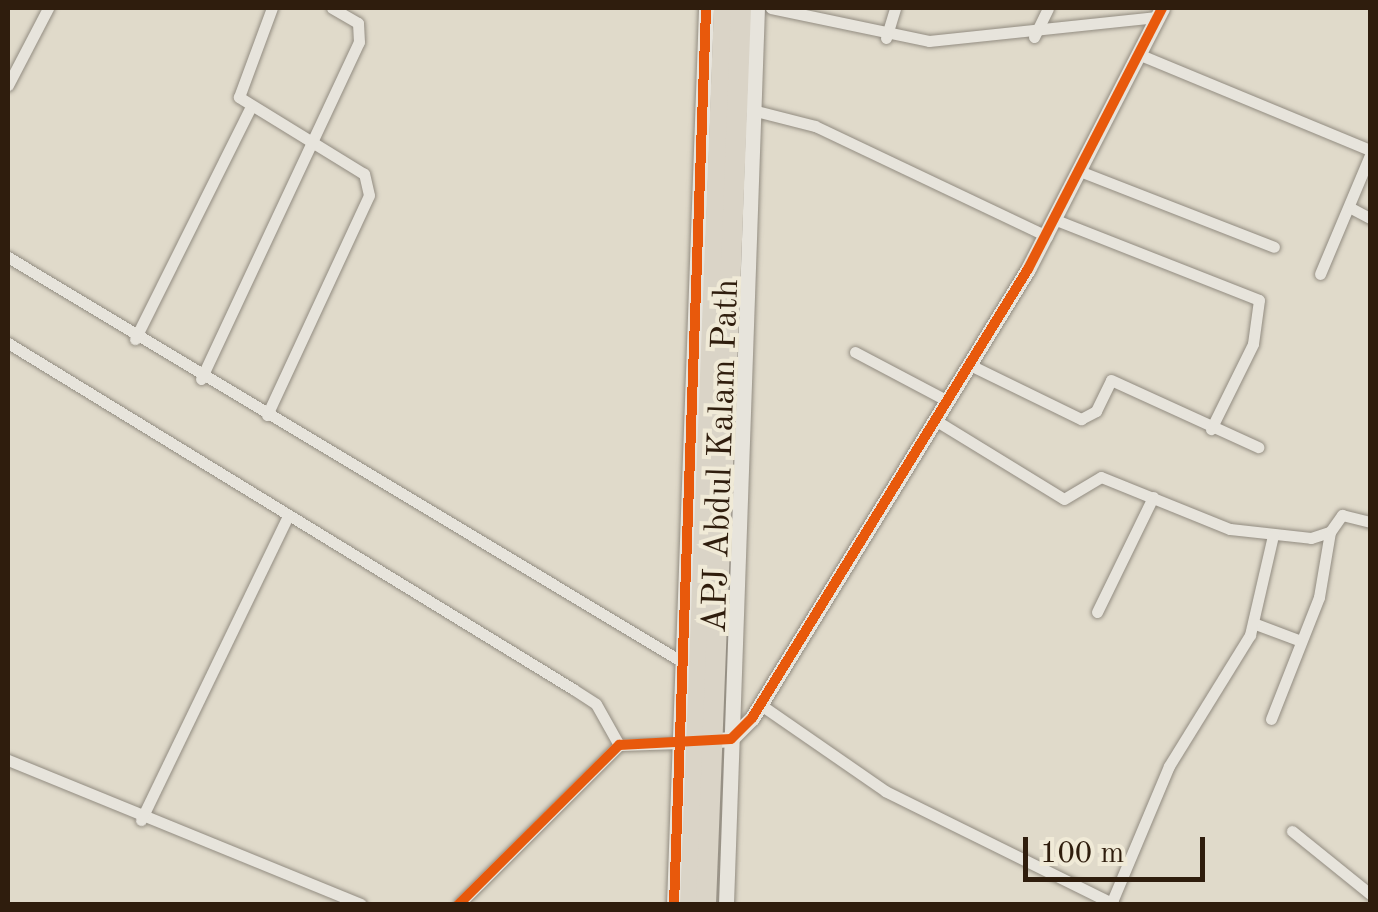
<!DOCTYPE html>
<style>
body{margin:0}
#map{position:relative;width:1378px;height:912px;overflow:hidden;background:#e0daca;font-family:"Old Standard TT",serif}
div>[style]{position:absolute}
.roads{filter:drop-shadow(0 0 2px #928c81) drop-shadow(0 0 2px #928c81)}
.street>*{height:11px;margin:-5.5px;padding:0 5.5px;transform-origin:5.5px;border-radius:5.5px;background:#e7e4dc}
.secondary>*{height:15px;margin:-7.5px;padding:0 7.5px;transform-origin:7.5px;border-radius:7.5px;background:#e7e4dc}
.highway>*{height:20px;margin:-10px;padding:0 10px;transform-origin:10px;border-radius:10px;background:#dad4c7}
.cycleway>*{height:10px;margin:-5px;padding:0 5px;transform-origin:5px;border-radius:5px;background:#e8590c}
span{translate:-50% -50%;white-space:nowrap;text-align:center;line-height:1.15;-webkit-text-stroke:8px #f0ead7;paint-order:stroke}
.street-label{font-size:35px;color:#2f1d0d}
.frame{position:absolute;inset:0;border:10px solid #2f1d0d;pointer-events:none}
.scale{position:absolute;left:1023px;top:837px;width:182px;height:45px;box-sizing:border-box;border:5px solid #2f1d0d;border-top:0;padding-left:12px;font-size:30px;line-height:35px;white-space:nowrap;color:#2f1d0d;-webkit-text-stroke:8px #f0ead7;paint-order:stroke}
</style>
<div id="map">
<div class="roads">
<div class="street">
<i style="left:771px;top:8px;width:161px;rotate:11.8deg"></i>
<i style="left:929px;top:41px;width:229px;rotate:-6deg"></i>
<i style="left:1034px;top:37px;width:32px;rotate:-64deg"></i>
<i style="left:886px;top:38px;width:31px;rotate:-73deg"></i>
<i style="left:1138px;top:54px;width:251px;rotate:22.5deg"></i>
<i style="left:8px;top:85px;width:87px;rotate:-62.5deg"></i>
<i style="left:752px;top:110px;width:65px;rotate:14.3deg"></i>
<i style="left:815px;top:126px;width:257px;rotate:25.4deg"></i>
<i style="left:1082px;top:172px;width:206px;rotate:21.3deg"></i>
<i style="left:1349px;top:207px;width:24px;rotate:28deg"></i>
<i style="left:1056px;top:220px;width:218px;rotate:21.5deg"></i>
<i style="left:1259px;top:300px;width:44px;rotate:97.8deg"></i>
<i style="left:1253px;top:344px;width:95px;rotate:116.3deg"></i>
<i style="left:8px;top:257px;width:785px;rotate:30.98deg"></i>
<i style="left:1320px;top:274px;width:129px;rotate:-67.2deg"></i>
<i style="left:135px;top:339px;width:256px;rotate:-63.5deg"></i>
<i style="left:8px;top:343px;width:663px;rotate:31.48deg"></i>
<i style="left:573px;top:689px;width:27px;rotate:33deg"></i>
<i style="left:596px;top:704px;width:47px;rotate:60.7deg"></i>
<i style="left:855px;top:352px;width:103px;rotate:27.8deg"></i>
<i style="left:968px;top:364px;width:126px;rotate:26deg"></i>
<i style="left:1081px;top:419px;width:17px;rotate:-28deg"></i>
<i style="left:1096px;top:411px;width:34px;rotate:-64deg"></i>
<i style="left:1111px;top:380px;width:162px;rotate:24.5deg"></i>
<i style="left:201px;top:379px;width:372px;rotate:-64.9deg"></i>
<i style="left:359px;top:42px;width:19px;rotate:-93deg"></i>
<i style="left:358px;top:23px;width:30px;rotate:-150deg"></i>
<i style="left:267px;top:415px;width:242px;rotate:-65.1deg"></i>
<i style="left:369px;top:195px;width:22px;rotate:-103deg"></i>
<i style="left:364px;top:174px;width:147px;rotate:-148.4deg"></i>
<i style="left:239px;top:97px;width:95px;rotate:-69.7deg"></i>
<i style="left:935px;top:420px;width:151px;rotate:31.5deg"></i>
<i style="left:1064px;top:499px;width:43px;rotate:-30.7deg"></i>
<i style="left:1101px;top:477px;width:139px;rotate:22deg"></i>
<i style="left:1230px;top:529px;width:81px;rotate:6.3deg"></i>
<i style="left:1311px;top:538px;width:20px;rotate:-18deg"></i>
<i style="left:1097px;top:612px;width:128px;rotate:-64deg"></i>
<i style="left:1253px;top:623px;width:48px;rotate:20.7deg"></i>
<i style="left:761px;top:705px;width:151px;rotate:34.7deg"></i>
<i style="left:885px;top:791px;width:255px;rotate:26.3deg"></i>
<i style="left:1271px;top:719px;width:131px;rotate:-68.5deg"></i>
<i style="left:1319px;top:597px;width:66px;rotate:-80.4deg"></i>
<i style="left:1330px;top:532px;width:21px;rotate:-55deg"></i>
<i style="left:1342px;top:515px;width:29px;rotate:14deg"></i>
<i style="left:8px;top:760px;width:381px;rotate:22.2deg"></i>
<i style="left:141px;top:820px;width:335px;rotate:-64.2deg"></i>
<i style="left:1292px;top:831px;width:100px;rotate:38.9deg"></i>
<i style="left:459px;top:904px;width:226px;rotate:-44.8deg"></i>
<i style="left:619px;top:745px;width:61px;rotate:-1.9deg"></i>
<i style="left:1111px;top:904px;width:150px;rotate:-67.2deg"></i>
<i style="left:1169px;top:766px;width:154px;rotate:-58.3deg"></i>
<i style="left:1250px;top:635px;width:103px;rotate:-77deg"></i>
</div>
<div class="secondary">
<i style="left:680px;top:743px;width:51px;rotate:-4.5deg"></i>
<i style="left:731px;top:739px;width:30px;rotate:-45deg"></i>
<i style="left:752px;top:718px;width:527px;rotate:-58.42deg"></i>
<i style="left:1028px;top:269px;width:293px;rotate:-62.8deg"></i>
<i style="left:674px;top:904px;width:897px;rotate:-87.95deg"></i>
<i style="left:726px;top:904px;width:897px;rotate:-88.02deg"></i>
</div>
<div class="highway">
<i style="left:690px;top:904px;width:897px;rotate:-87.83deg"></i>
<i style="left:706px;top:904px;width:897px;rotate:-87.76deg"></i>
</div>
</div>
<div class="cycleway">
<i style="left:459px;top:904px;width:226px;rotate:-44.8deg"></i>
<i style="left:619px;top:745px;width:112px;rotate:-3.1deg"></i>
<i style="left:731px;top:739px;width:30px;rotate:-45deg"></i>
<i style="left:752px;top:718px;width:527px;rotate:-58.42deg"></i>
<i style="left:1028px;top:269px;width:293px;rotate:-62.8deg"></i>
<i style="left:674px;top:904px;width:897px;rotate:-87.95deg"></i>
</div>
<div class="street-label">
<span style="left:722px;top:456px;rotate:-88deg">APJ Abdul Kalam Path</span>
</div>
<div class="frame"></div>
<div class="scale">100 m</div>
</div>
